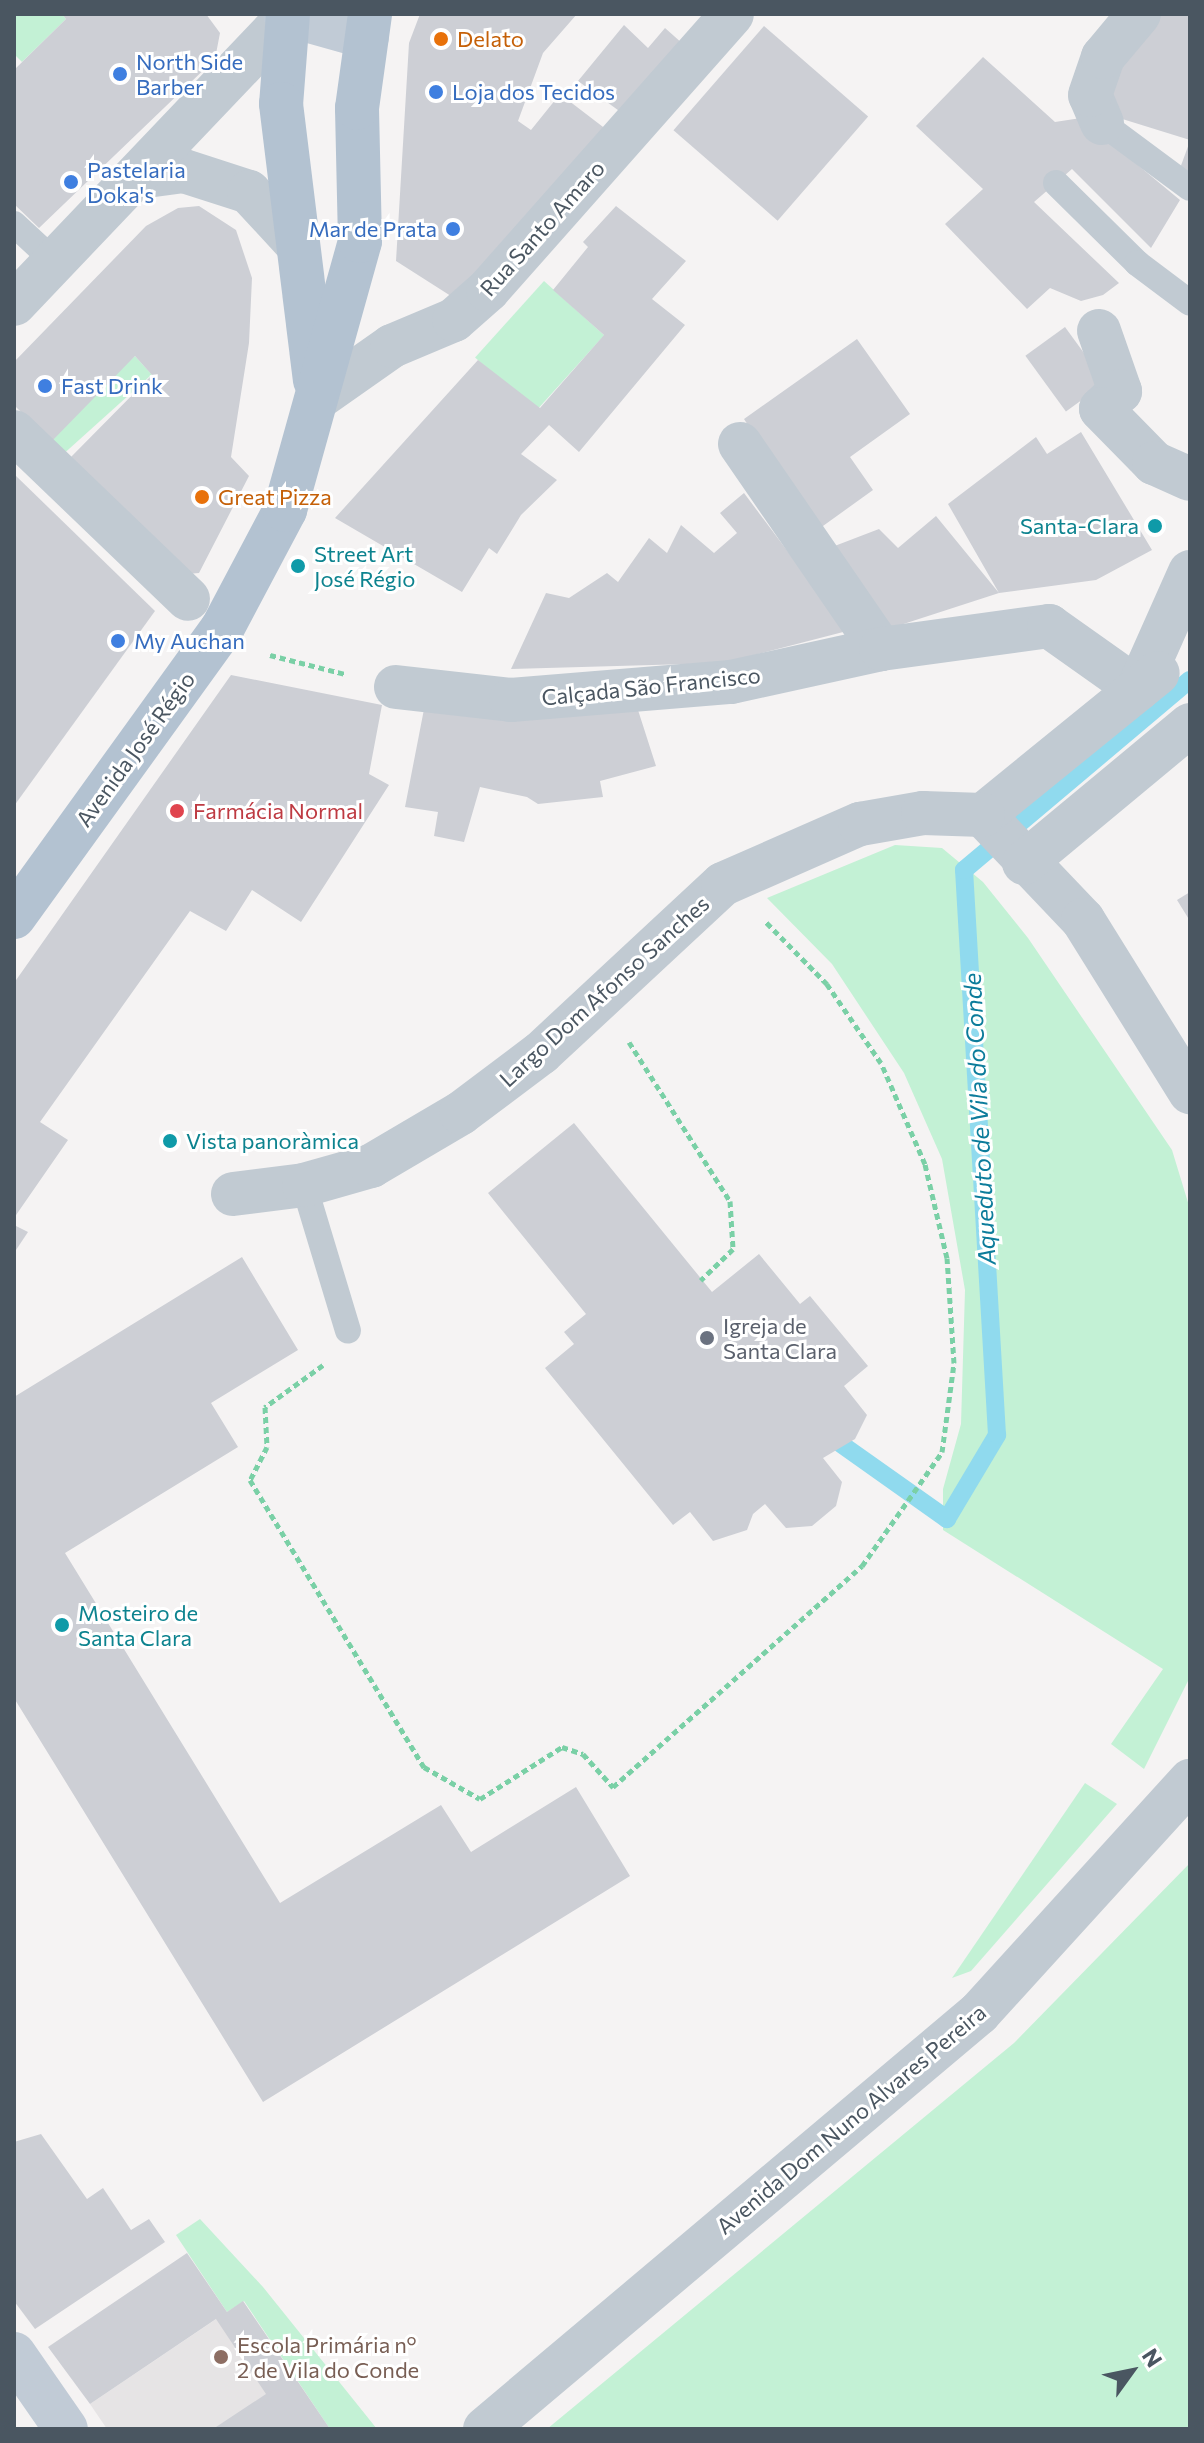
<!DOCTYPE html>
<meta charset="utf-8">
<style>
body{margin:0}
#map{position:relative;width:1204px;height:2443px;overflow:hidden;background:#f5f3f3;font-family:Commissioner,sans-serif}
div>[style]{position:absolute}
.education>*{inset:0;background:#e6e4e5}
.green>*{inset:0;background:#c3f1d5;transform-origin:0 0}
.stream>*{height:18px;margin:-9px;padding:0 9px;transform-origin:9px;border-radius:9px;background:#90daee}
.building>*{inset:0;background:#cdcfd5;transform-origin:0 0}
.path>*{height:5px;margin-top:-2.5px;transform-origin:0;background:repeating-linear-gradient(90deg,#7ad0a6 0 6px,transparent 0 10px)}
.lane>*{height:26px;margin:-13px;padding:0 13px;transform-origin:13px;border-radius:13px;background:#c1cad2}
.street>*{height:44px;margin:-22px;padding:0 22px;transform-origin:22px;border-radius:22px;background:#c1cad2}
.secondary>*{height:44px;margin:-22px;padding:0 22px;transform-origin:22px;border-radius:22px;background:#c1cbd6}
.primary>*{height:44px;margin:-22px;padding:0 22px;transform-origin:22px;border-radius:22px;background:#b3c2d1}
.dots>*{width:22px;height:22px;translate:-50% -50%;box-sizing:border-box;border:4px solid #fff;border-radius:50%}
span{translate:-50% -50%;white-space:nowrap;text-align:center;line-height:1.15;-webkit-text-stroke:6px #fff;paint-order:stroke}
.food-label{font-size:22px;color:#c56008}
.left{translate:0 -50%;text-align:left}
.shop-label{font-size:22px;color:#366cbe}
.right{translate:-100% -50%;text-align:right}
.street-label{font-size:22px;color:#4a5661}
.culture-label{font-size:22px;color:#0d838f}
.health-label{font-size:22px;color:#be3a42}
.worship-label{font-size:22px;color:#5b616d}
.education-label{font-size:22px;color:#785e54}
.water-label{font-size:24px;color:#0c7c9b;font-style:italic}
.frame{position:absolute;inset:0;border:16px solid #4a5661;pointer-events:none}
.north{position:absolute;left:1092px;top:2331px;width:80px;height:80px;-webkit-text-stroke:6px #fff;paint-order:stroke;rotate:57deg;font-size:22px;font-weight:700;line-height:32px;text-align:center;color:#4a5661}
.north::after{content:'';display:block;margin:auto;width:28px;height:36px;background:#4a5661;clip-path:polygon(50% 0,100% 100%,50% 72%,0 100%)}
</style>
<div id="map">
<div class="education">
<i style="clip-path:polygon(243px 2301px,330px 2429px,107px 2429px,90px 2404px)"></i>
</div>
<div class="green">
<i style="clip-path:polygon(14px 14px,62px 14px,66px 19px,22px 62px,14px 54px)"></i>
<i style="left:544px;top:281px;width:81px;height:103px;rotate:42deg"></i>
<i style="left:135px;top:356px;width:25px;height:120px;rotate:48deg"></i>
<i style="clip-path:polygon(895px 845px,942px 848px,983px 882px,1028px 938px,1172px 1150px,1190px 1209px,1190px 1677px,1144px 1769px,1111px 1744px,1163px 1669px,943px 1530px,943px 1489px,961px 1424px,965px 1290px,942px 1159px,904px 1073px,832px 964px,767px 898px)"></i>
<i style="clip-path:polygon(1085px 1783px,1117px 1804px,971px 1971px,952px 1978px)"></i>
<i style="clip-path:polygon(1190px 1863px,1190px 2429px,547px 2429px,1014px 2043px)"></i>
<i style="clip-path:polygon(200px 2219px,263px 2287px,377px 2429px,330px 2429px,244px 2301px,227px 2312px,176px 2235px)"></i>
</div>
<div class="stream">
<i style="left:841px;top:1444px;width:130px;rotate:35.3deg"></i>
<i style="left:947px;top:1519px;width:98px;rotate:-59.2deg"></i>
<i style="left:997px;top:1435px;width:566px;rotate:-93.34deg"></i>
<i style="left:964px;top:870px;width:295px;rotate:-40.1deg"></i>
</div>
<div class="building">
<i style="clip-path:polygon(62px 14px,206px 14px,220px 33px,215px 59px,39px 228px,14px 204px,14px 70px,66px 19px)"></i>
<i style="clip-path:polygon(420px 14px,577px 14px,543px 53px,518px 121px,531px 130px,560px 94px,607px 130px,454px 298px,396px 261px,409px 43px)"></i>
<i style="clip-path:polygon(1154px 14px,1190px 14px,1190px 140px,1103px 113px,1117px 57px)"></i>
<i style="clip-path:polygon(624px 25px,648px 48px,665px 28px,683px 44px,622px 113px,578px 81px)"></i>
<i style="left:764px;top:26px;width:138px;height:138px;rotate:41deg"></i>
<i style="clip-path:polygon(983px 57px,1055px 122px,1081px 118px,1180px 200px,1151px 248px,1072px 169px,1034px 202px,1119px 283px,1103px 295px,1081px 301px,1050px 288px,1027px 309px,945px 224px,983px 189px,916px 126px)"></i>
<i style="clip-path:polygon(1190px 141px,1190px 174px,1179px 171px)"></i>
<i style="clip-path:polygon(199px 206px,236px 230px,252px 278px,249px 343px,231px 457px,249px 476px,199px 573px,187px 574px,69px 459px,152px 375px,135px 356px,51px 442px,14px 405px,14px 362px,146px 226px,178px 208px)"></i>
<i style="clip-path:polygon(616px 206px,686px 261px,652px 299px,685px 325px,579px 452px,549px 425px,521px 454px,557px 480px,521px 515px,497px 554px,489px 548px,462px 592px,335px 518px,478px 360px,540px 408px,604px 335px,553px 290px,588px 247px,583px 242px)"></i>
<i style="left:1065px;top:327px;width:69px;height:49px;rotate:54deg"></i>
<i style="clip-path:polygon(857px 339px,910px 414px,850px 457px,873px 490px,816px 531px,744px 419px)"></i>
<i style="clip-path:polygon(1081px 432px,1152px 550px,1096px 580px,999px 593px,888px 629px,832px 547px,879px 529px,898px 548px,936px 516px,999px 593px,948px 504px,1036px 437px,1047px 454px)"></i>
<i style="clip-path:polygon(14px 474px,155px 611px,14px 806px)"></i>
<i style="clip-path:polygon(744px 493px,847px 631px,723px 663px,511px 669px,546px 593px,569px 598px,607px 573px,618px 582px,649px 538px,667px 553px,681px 525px,714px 553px,737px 533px,720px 513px)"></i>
<i style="clip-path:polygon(231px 675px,382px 705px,369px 774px,389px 785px,301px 922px,252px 890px,226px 931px,190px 911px,40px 1122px,68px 1140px,14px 1218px,14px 983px)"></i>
<i style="clip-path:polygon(425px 704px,638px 710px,656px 766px,600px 781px,603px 797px,538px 804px,527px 797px,480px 787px,464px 842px,434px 836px,438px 812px,405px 807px)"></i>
<i style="clip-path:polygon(1190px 892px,1190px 921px,1177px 900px)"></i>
<i style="clip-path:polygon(574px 1123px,712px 1292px,759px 1254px,800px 1304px,810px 1296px,868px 1366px,844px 1386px,867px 1415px,855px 1439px,823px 1458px,842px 1482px,836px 1506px,812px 1526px,786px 1528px,765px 1504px,753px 1514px,747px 1530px,713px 1541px,690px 1512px,673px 1525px,545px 1368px,574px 1344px,564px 1332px,586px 1314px,488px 1193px)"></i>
<i style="clip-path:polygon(14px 1225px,28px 1232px,14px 1253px)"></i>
<i style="clip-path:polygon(242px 1257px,298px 1350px,211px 1403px,238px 1447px,65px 1553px,280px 1903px,441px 1805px,471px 1852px,576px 1787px,630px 1876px,263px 2102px,14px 1698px,14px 1397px)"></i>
<i style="clip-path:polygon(41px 2134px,87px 2199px,103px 2188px,131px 2230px,149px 2219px,165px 2242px,35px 2329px,14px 2301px,14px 2142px)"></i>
<i style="clip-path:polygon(187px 2253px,227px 2312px,243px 2301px,330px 2429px,213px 2429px,266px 2394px,216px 2319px,90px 2404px,48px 2347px)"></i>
</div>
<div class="path">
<i style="left:270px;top:655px;width:77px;rotate:14.2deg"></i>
<i style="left:629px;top:1042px;width:188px;rotate:57.6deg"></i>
<i style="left:730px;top:1201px;width:48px;rotate:86.4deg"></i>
<i style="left:733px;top:1249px;width:45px;rotate:135.9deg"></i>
<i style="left:323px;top:1365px;width:72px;rotate:144.1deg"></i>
<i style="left:265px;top:1407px;width:40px;rotate:87.1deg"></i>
<i style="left:267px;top:1447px;width:37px;rotate:117deg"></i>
<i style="left:250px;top:1480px;width:336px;rotate:58.8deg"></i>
<i style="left:424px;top:1767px;width:64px;rotate:29.7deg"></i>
<i style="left:480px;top:1799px;width:97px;rotate:-32.4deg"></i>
<i style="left:562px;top:1747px;width:22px;rotate:18deg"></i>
<i style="left:583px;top:1754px;width:45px;rotate:47.7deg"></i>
<i style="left:613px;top:1787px;width:333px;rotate:-41.6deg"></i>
<i style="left:862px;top:1566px;width:139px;rotate:-54.9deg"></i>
<i style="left:942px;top:1452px;width:90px;rotate:-82.3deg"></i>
<i style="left:954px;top:1363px;width:105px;rotate:-93.8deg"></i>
<i style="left:947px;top:1258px;width:97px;rotate:-103.2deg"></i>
<i style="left:925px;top:1164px;width:110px;rotate:-113.5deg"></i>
<i style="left:881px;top:1063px;width:96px;rotate:-124.4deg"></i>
<i style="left:827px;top:984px;width:87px;rotate:-134.5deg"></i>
</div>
<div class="lane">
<i style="left:1102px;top:123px;width:109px;rotate:36.5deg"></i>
<i style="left:1056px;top:183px;width:114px;rotate:44.6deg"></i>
<i style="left:1137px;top:263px;width:66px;rotate:37deg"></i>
<i style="left:14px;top:224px;width:54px;rotate:42.8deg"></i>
<i style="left:304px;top:1185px;width:152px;rotate:73.2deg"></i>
</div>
<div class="street">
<i style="left:1102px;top:123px;width:30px;rotate:-113deg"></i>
<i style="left:1090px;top:95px;width:40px;rotate:-71.1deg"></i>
<i style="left:1103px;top:57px;width:56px;rotate:-50.1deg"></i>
<i style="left:139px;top:177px;width:45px;rotate:-7.6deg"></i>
<i style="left:184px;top:171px;width:68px;rotate:17.9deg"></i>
<i style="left:249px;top:192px;width:71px;rotate:47.3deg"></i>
<i style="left:14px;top:304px;width:396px;rotate:-46.4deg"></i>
<i style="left:1099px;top:331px;width:64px;rotate:70.7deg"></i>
<i style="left:1120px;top:391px;width:26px;rotate:137deg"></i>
<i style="left:1101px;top:409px;width:76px;rotate:45.5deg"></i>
<i style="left:1154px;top:463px;width:39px;rotate:24deg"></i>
<i style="left:318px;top:398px;width:90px;rotate:-35.1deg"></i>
<i style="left:392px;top:346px;width:67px;rotate:-22.8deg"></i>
<i style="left:454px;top:320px;width:45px;rotate:-41.4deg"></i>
<i style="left:488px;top:290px;width:368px;rotate:-48.5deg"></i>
<i style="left:14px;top:432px;width:241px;rotate:43.8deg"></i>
<i style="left:740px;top:444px;width:249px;rotate:55.5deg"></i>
<i style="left:396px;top:687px;width:116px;rotate:6.4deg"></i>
<i style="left:511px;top:700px;width:221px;rotate:-4.7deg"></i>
<i style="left:731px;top:682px;width:154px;rotate:-12.4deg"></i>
<i style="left:881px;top:649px;width:170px;rotate:-7.8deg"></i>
<i style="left:1049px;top:626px;width:109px;rotate:35.3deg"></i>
<i style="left:1138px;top:689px;width:128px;rotate:-66deg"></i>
<i style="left:983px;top:815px;width:145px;rotate:46.4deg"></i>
<i style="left:1083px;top:920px;width:203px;rotate:58.1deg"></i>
<i style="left:983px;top:815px;width:225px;rotate:-39.1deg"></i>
<i style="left:1024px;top:863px;width:216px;rotate:-39.7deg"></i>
<i style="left:233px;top:1194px;width:72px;rotate:-7.2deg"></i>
<i style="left:304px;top:1185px;width:70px;rotate:-15.8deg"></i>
<i style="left:371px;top:1166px;width:104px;rotate:-30.5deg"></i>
<i style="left:461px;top:1113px;width:100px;rotate:-36.9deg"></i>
<i style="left:541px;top:1053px;width:248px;rotate:-42.9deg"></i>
<i style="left:723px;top:884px;width:150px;rotate:-23.7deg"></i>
<i style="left:860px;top:824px;width:64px;rotate:-9.9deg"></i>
<i style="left:923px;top:813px;width:60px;rotate:1.9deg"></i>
<i style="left:485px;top:2429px;width:646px;rotate:-40.1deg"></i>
<i style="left:979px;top:2013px;width:314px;rotate:-47.7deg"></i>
</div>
<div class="secondary">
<i style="left:285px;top:14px;width:85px;rotate:15.7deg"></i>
<i style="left:14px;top:2354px;width:91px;rotate:55.3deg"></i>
</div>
<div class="primary">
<i style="left:288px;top:14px;width:90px;rotate:94.4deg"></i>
<i style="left:281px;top:104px;width:278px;rotate:83deg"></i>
<i style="left:14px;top:917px;width:355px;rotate:-54.2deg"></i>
<i style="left:222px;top:629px;width:135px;rotate:-62.1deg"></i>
<i style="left:285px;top:510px;width:279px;rotate:-74.4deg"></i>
<i style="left:360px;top:241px;width:133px;rotate:-91.3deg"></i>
<i style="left:357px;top:108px;width:95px;rotate:-82.1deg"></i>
</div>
<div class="dots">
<i style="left:441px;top:39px;background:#e8710a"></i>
<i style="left:120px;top:74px;background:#3f7fe0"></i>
<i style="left:436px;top:92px;background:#3f7fe0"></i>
<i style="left:71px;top:182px;background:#3f7fe0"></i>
<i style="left:453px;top:229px;background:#3f7fe0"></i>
<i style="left:45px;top:386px;background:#3f7fe0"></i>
<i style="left:202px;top:497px;background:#e8710a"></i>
<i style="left:1155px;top:526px;background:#0f9aa8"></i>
<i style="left:298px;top:566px;background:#0f9aa8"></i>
<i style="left:118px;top:641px;background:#3f7fe0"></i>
<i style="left:177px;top:811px;background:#e0444e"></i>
<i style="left:170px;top:1141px;background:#0f9aa8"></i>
<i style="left:707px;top:1338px;background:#6b7280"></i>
<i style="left:62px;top:1625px;background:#0f9aa8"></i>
<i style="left:221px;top:2357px;background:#8d6e63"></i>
</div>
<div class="food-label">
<span class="left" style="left:457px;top:39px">Delato</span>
<span class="left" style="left:218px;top:497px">Great Pizza</span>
</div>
<div class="shop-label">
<span class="left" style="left:136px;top:74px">North Side<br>Barber</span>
<span class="left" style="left:452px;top:92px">Loja dos Tecidos</span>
<span class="left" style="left:87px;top:182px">Pastelaria<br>Doka's</span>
<span class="right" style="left:437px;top:229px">Mar de Prata</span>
<span class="left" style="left:61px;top:386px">Fast Drink</span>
<span class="left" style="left:134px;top:641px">My Auchan</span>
</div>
<div class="street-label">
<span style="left:542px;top:228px;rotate:-48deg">Rua Santo Amaro</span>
<span style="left:651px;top:686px;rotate:-6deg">Calçada São Francisco</span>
<span style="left:135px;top:749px;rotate:-54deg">Avenida José Régio</span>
<span style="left:604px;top:991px;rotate:-42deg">Largo Dom Afonso Sanches</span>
<span style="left:851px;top:2119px;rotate:-40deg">Avenida Dom Nuno Alvares Pereira</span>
</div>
<div class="culture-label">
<span class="right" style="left:1139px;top:526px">Santa-Clara</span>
<span class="left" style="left:314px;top:566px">Street Art<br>José Régio</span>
<span class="left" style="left:186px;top:1141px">Vista panoràmica</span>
<span class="left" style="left:78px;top:1625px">Mosteiro de<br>Santa Clara</span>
</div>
<div class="health-label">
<span class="left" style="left:193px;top:811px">Farmácia Normal</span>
</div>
<div class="worship-label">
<span class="left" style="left:723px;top:1338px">Igreja de<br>Santa Clara</span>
</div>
<div class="education-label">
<span class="left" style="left:237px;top:2357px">Escola Primária nº<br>2 de Vila do Conde</span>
</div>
<div class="water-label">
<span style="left:979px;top:1119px;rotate:-93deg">Aqueduto de Vila do Conde</span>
</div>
<div class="frame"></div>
<div class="north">N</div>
</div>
